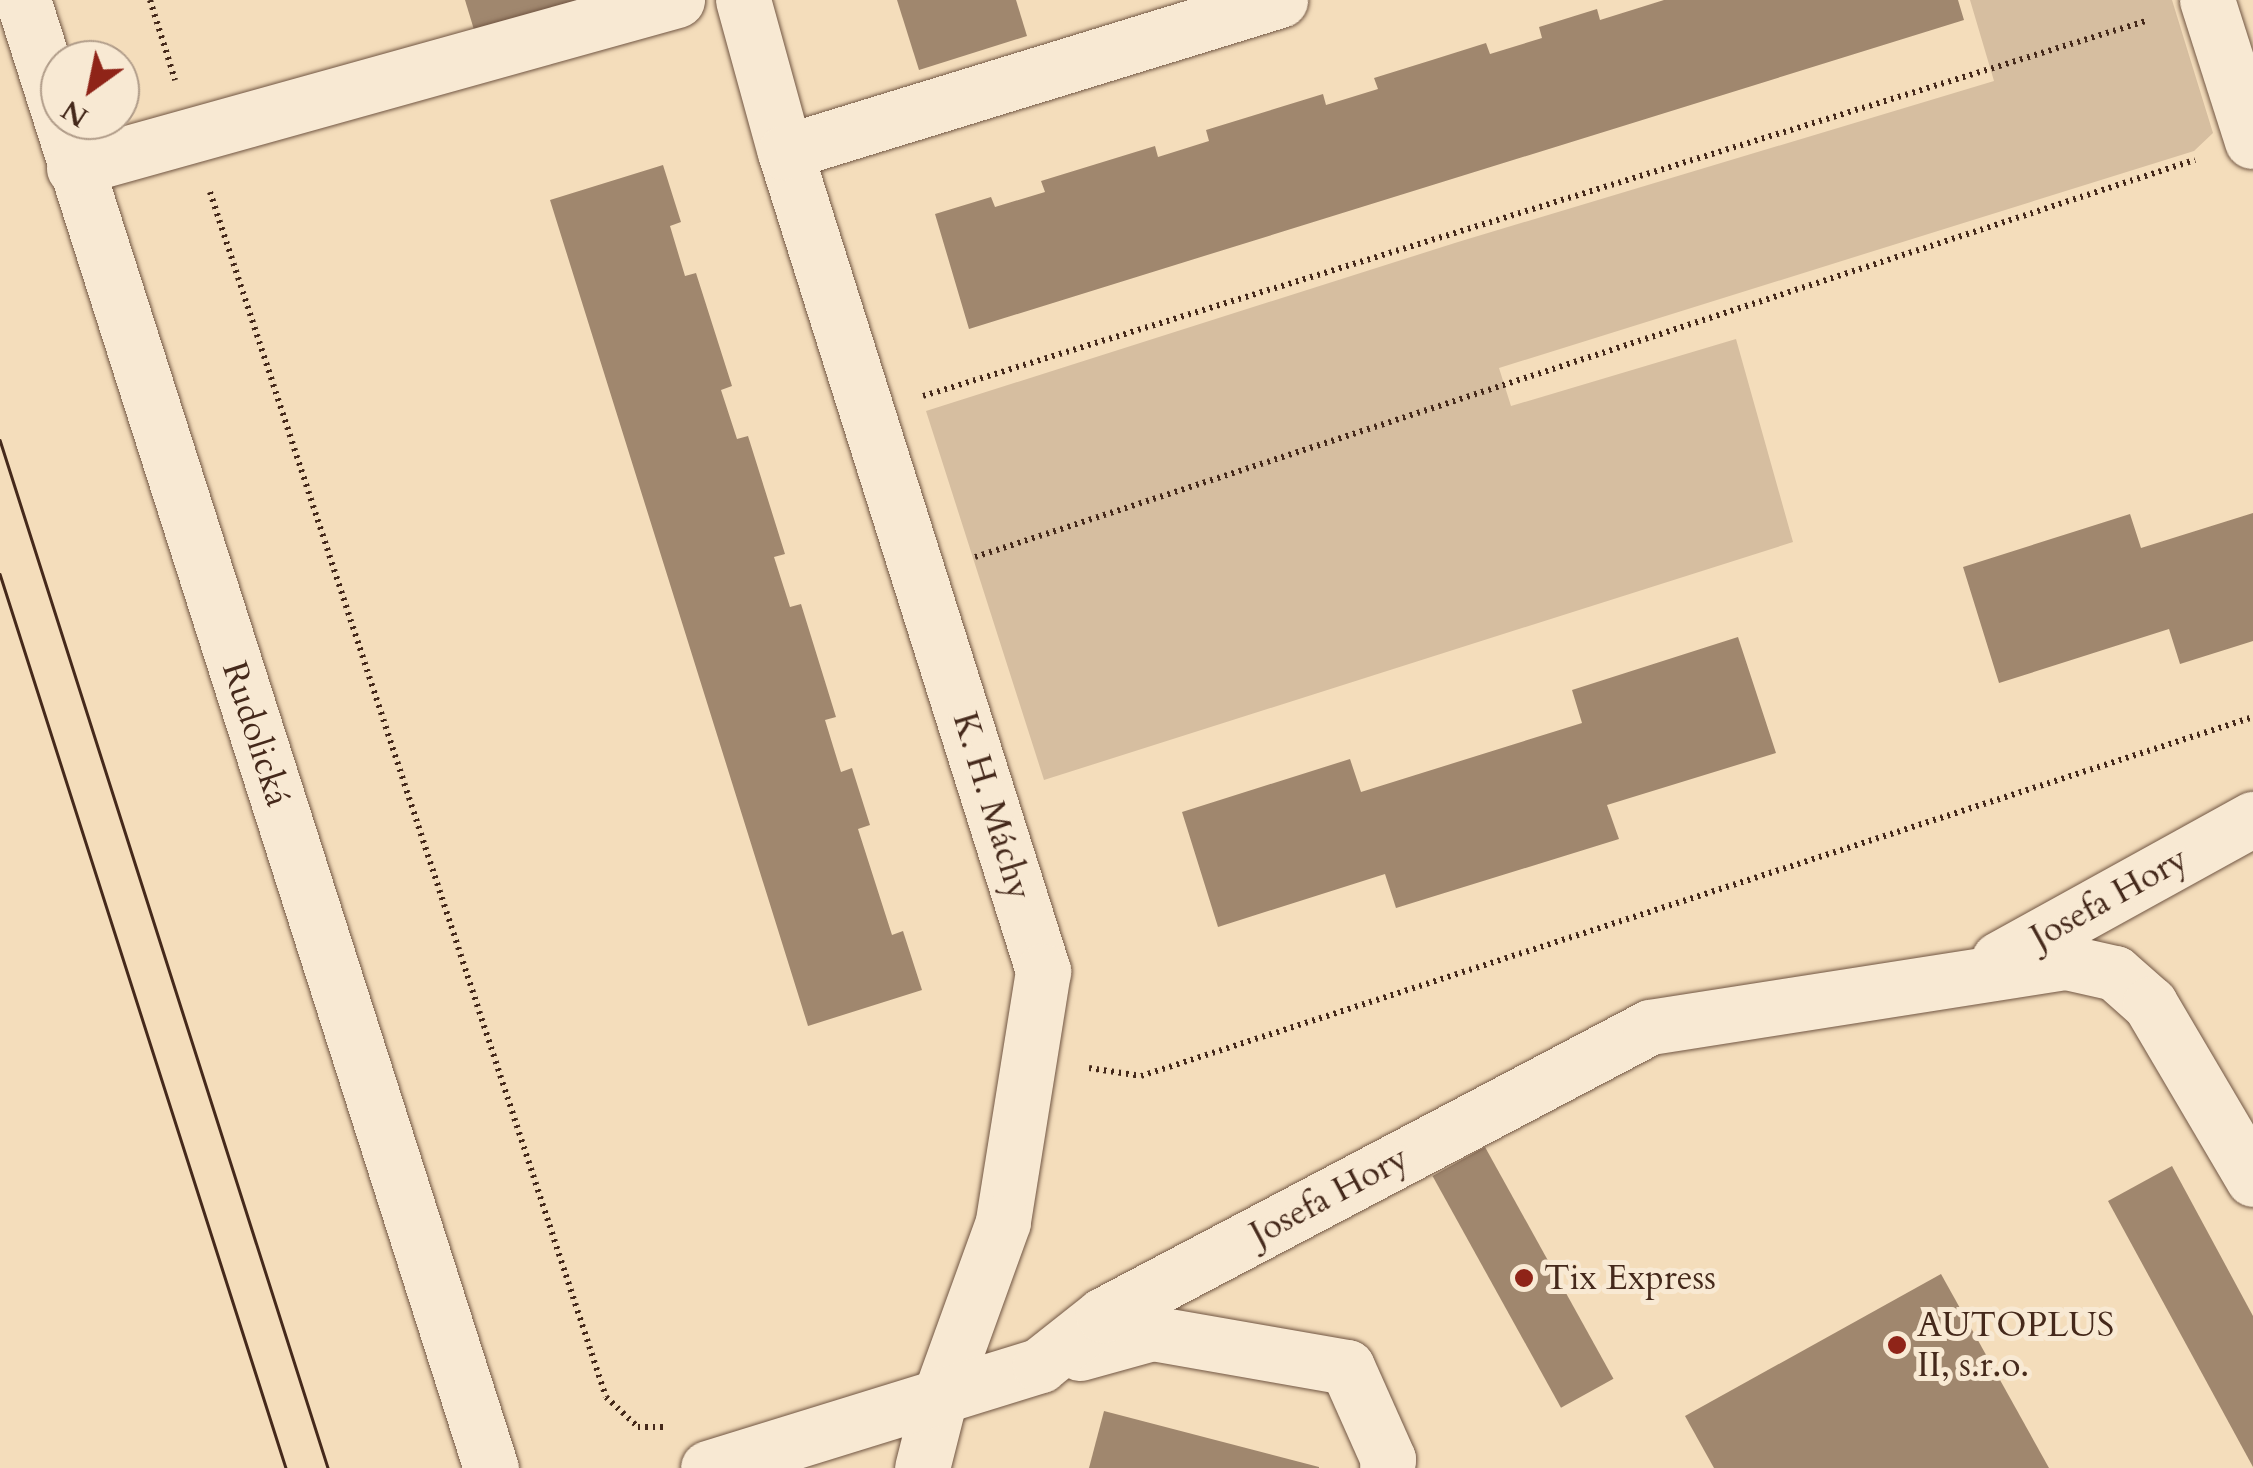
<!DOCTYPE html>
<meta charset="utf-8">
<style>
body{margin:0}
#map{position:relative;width:2253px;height:1468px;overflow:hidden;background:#f4ddbb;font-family:Cardo,serif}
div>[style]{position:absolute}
.green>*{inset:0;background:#d6bea0}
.building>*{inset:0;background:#a0876e;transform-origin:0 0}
.path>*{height:6px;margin-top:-3px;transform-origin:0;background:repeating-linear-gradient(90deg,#45291b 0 2.5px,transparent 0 7.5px)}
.roads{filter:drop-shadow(0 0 2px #715643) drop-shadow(0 0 2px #715643)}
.minor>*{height:55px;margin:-27.5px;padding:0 27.5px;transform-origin:27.5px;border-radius:27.5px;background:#f8e9d3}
.tram>*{height:2.5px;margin:-1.25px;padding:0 1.25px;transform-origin:1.25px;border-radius:1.25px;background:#45291b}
.dots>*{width:28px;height:28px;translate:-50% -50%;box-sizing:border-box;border:5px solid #f8e9d3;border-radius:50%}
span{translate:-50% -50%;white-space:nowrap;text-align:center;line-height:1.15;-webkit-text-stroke:10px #f8e9d3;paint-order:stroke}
.street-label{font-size:35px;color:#45291b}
.poi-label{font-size:35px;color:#45291b}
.left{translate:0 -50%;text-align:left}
.north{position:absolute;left:40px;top:40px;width:100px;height:100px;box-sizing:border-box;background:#f8e9d3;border:2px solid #b09c89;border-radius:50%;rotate:213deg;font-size:28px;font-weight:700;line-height:40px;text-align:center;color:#45291b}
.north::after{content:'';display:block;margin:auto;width:35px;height:45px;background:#8f2418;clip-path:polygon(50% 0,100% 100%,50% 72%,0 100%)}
</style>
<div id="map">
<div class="green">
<i style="clip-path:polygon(1970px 0,2172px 0,2213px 133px,2194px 151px,1499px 368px,1511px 406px,1736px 339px,1793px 542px,1044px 780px,926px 411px,1458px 242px,1994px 81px)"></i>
</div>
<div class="building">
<i style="clip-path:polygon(465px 0,578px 0,475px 33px)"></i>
<i style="clip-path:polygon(897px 0,1016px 0,1027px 36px,919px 70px)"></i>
<i style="clip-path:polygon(1664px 0,1958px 0,1964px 20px,969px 329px,935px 214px,991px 197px,995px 207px,1045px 192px,1041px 181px,1155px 146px,1158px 157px,1209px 141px,1206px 130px,1323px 94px,1326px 105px,1378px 89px,1374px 78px,1432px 60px,1486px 43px,1490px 54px,1542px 38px,1539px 27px,1597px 9px,1600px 20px)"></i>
<i style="clip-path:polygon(663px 165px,681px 222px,670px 226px,685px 276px,696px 273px,732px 386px,721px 390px,737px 439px,748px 436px,785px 554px,774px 557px,790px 607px,801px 604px,836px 717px,825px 720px,841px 772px,852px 768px,870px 825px,858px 829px,892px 935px,903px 931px,922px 990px,808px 1026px,550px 200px)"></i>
<i style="clip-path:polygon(2253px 513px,2253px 641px,2180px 664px,2169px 629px,1999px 683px,1963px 567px,2130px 514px,2141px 548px)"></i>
<i style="clip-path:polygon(1738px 637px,1776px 753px,1607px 805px,1619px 839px,1396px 908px,1385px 874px,1218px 927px,1182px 812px,1350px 759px,1361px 792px,1582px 723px,1572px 690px)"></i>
<i style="left:1485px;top:1147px;width:265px;height:60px;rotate:61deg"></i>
<i style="clip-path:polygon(2172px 1166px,2253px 1316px,2253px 1467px,2108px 1201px)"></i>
<i style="clip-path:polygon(1941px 1274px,2049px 1468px,1714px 1468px,1685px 1416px)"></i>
<i style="clip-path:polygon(1104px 1411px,1319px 1467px,1319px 1468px,1089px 1468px)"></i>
</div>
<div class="path">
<i style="left:150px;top:0;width:84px;rotate:72.6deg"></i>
<i style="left:210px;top:192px;width:1268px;rotate:71.81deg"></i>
<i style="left:606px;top:1397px;width:44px;rotate:43.2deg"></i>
<i style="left:638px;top:1427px;width:25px"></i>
<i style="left:923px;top:396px;width:1282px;rotate:-17.05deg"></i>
<i style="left:975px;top:557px;width:1283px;rotate:-18.03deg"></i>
<i style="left:1089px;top:1068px;width:53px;rotate:8.7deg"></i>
<i style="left:1141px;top:1076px;width:1169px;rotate:-17.89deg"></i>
</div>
<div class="roads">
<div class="minor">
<i style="left:23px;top:0;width:1541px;rotate:72.32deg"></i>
<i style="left:743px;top:0;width:158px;rotate:74.6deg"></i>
<i style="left:785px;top:152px;width:859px;rotate:72.51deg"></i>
<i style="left:1043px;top:971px;width:254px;rotate:99.1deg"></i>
<i style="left:1003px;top:1222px;width:182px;rotate:109.9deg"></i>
<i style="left:941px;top:1393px;width:77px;rotate:104.2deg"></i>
<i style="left:2207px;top:0;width:148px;rotate:72.3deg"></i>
<i style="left:785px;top:152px;width:518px;rotate:-17.07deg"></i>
<i style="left:74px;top:168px;width:626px;rotate:-15.57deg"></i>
<i style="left:1999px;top:959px;width:290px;rotate:-28.9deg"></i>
<i style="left:1080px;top:1353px;width:75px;rotate:-15.5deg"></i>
<i style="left:1152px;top:1333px;width:198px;rotate:9.9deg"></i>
<i style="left:1347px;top:1367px;width:101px;rotate:66deg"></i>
<i style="left:1388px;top:1459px;width:9px;rotate:96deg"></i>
<i style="left:708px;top:1468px;width:348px;rotate:-17.2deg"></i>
<i style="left:1040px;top:1365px;width:80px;rotate:-38.4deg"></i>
<i style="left:1103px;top:1315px;width:618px;rotate:-27.77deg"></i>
<i style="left:1650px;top:1027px;width:421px;rotate:-8.9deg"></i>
<i style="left:2066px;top:962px;width:50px;rotate:12.7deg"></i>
<i style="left:2115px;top:973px;width:47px;rotate:41.5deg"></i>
<i style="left:2150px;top:1004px;width:203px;rotate:59.5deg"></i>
</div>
</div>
<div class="tram">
<i style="left:0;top:440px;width:1079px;rotate:72.3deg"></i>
<i style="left:0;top:574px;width:939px;rotate:72.26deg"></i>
</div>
<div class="dots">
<i style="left:1524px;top:1278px;background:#8f2418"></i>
<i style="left:1897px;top:1345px;background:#8f2418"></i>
</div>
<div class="street-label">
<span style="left:256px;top:734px;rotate:72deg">Rudolická</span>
<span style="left:992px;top:806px;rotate:73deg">K. H. Máchy</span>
<span style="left:2109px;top:898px;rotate:-29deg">Josefa Hory</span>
<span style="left:1329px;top:1196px;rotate:-28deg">Josefa Hory</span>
</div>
<div class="poi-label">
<span class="left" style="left:1544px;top:1278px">Tix Express</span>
<span class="left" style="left:1917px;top:1345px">AUTOPLUS<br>II, s.r.o.</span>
</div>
<div class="north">N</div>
</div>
